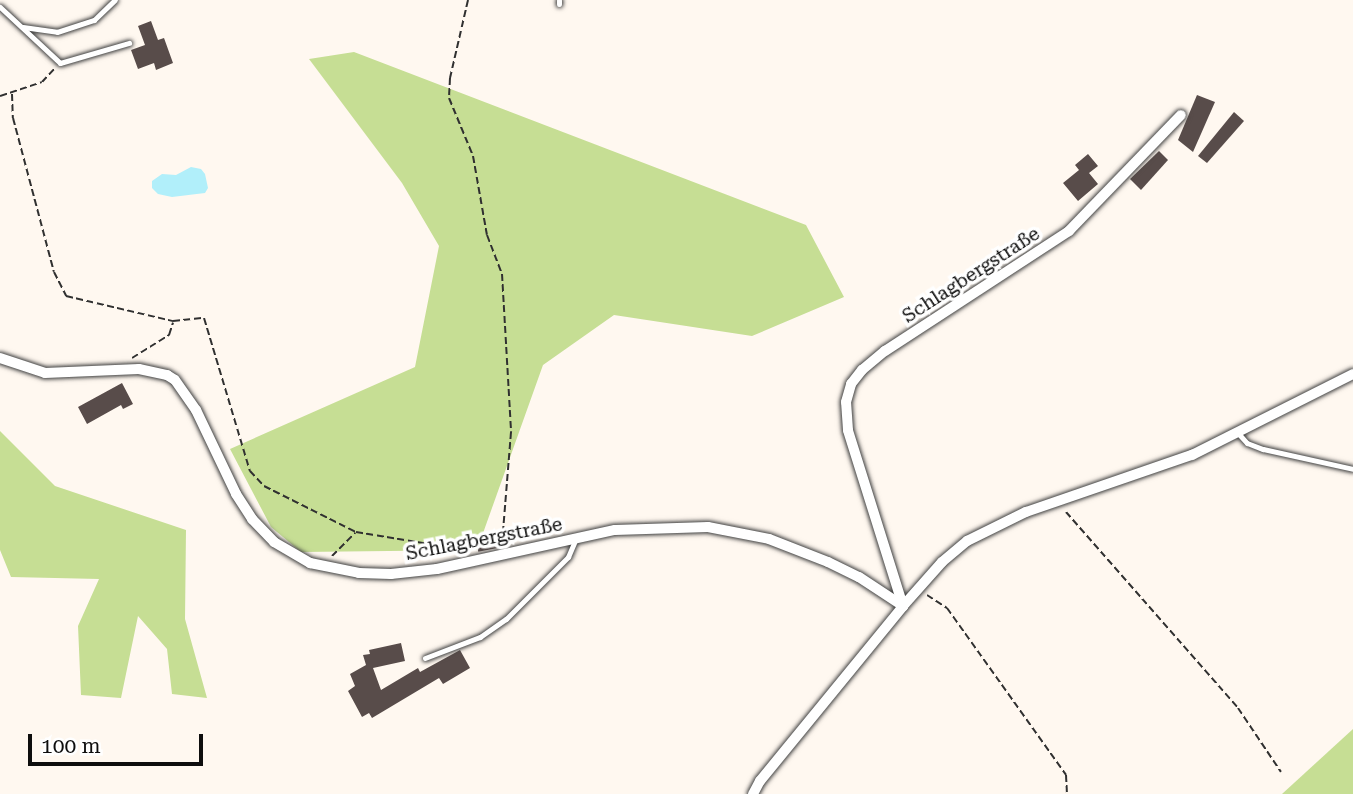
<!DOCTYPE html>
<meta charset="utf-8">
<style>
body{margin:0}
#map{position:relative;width:1353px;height:794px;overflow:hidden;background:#fff8f0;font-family:"Roboto Serif",serif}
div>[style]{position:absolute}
.forest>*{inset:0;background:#c6de94}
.water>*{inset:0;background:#b1effa}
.building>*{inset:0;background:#584c4a;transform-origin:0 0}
.path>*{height:2px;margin-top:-1px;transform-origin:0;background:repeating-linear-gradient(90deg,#303030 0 7px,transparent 0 10.5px)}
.roads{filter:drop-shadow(0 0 2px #414141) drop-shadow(0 0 2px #414141)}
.service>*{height:5px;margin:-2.5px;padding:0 2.5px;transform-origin:2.5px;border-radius:2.5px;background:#fff}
.minor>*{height:10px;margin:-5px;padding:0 5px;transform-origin:5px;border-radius:5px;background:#fff}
span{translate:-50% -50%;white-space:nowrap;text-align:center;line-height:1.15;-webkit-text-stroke:7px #fff;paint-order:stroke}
.street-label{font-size:19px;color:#0e0e0e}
.scale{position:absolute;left:28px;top:734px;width:175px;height:32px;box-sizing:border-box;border:4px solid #0e0e0e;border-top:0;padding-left:9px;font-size:21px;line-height:24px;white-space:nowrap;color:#0e0e0e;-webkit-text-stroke:5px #fff;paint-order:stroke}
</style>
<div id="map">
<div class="forest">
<i style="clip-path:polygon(354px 52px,806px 225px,844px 297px,752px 336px,614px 315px,543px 365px,477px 550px,301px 552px,271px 527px,230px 449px,415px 367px,439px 246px,402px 183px,309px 59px)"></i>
<i style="clip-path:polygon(0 431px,55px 486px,186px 530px,185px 619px,207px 698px,172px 694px,167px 649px,138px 616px,121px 698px,81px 695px,78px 626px,99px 579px,11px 577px,0 550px)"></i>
<i style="clip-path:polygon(1353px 729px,1353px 794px,1282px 794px)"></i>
</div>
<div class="water">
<i style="clip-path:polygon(191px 167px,201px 169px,205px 174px,208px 188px,205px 193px,172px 197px,158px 194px,152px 188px,152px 181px,162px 174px,176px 175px)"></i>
</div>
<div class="building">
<i style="clip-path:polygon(151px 21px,158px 40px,164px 38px,173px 63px,156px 70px,154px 63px,138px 69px,131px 50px,145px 45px,138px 26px)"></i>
<i style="clip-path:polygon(1197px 95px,1215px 102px,1193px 152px,1178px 140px)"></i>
<i style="clip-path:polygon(1234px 112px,1244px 121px,1207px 163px,1198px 156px)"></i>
<i style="clip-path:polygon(1159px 151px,1168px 160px,1141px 190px,1130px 179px)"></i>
<i style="clip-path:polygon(1088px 154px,1098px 166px,1089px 173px,1098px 184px,1078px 201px,1063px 183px,1079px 170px,1075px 165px)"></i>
<i style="clip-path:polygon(122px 383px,133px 404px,123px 409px,121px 405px,87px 424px,78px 407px)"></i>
<i style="left:497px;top:538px;width:10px;height:21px;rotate:79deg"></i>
<i style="clip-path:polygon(401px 643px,405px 661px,373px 668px,381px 690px,418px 668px,420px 672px,460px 650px,470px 668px,443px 684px,439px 678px,372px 718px,369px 713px,362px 717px,348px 691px,355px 686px,350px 674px,366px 665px,363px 655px,370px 654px,369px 650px)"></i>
</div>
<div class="path">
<i style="left:468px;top:0;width:80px;rotate:103deg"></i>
<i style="left:450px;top:78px;width:20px;rotate:93deg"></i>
<i style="left:449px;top:98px;width:63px;rotate:67.5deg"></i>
<i style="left:473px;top:156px;width:80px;rotate:80deg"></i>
<i style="left:487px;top:235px;width:42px;rotate:69deg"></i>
<i style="left:502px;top:274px;width:158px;rotate:86.7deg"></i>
<i style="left:511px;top:432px;width:112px;rotate:94.6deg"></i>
<i style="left:12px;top:94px;width:24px;rotate:88deg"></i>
<i style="left:13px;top:118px;width:159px;rotate:75.1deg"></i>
<i style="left:54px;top:272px;width:27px;rotate:63deg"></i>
<i style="left:66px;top:296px;width:110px;rotate:13.2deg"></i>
<i style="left:173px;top:321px;width:31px;rotate:-6deg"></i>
<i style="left:204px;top:318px;width:160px;rotate:73.3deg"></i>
<i style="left:250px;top:471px;width:21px;rotate:47deg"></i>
<i style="left:264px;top:486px;width:103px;rotate:26.6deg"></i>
<i style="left:356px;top:532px;width:111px;rotate:9.3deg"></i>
<i style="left:0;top:96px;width:44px;rotate:-18.4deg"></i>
<i style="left:42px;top:82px;width:18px;rotate:-47deg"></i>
<i style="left:132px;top:358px;width:44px;rotate:-31.9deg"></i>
<i style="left:169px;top:335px;width:13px;rotate:-72deg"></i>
<i style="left:1066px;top:512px;width:261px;rotate:48.7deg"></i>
<i style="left:1238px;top:708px;width:77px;rotate:56.1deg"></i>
<i style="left:332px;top:556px;width:33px;rotate:-45deg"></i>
<i style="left:927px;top:595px;width:24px;rotate:33deg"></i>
<i style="left:947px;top:608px;width:205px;rotate:54.5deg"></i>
<i style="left:1066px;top:775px;width:19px;rotate:87deg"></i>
</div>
<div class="roads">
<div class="service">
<i style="left:559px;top:0;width:4px;rotate:90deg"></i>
<i style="left:0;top:7px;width:82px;rotate:43deg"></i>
<i style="left:60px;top:63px;width:72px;rotate:-16.2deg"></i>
<i style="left:23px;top:27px;width:34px;rotate:8deg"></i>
<i style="left:57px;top:32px;width:39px;rotate:-18deg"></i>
<i style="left:94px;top:20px;width:29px;rotate:-44deg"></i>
<i style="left:1237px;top:432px;width:15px;rotate:48deg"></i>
<i style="left:1247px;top:443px;width:17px;rotate:21deg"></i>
<i style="left:1263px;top:449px;width:92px;rotate:12.5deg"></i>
<i style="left:425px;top:658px;width:59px;rotate:-20.9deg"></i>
<i style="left:480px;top:637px;width:32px;rotate:-35deg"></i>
<i style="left:506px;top:619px;width:88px;rotate:-45deg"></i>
<i style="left:568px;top:557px;width:21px;rotate:-67deg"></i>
</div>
<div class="minor">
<i style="left:0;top:358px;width:47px;rotate:18.4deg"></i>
<i style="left:45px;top:373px;width:94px;rotate:-2.4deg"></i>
<i style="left:139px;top:369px;width:29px;rotate:12deg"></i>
<i style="left:167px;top:375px;width:9px;rotate:32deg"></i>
<i style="left:175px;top:380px;width:37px;rotate:55deg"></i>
<i style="left:196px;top:410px;width:93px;rotate:64.5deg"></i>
<i style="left:236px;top:494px;width:30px;rotate:57deg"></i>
<i style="left:252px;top:519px;width:32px;rotate:46deg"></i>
<i style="left:274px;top:542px;width:42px;rotate:30.3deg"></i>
<i style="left:310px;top:563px;width:50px;rotate:11.5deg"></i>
<i style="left:359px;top:573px;width:32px;rotate:2deg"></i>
<i style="left:391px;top:574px;width:46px;rotate:-6.2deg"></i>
<i style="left:437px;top:569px;width:182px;rotate:-12.4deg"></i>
<i style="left:615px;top:530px;width:93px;rotate:-1.8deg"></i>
<i style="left:708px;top:527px;width:62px;rotate:11.1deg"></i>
<i style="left:769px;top:539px;width:63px;rotate:21.3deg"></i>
<i style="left:828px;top:562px;width:34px;rotate:26deg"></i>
<i style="left:859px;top:577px;width:53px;rotate:33.4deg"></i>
<i style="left:903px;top:606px;width:184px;rotate:-107.4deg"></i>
<i style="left:848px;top:430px;width:28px;rotate:-94deg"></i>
<i style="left:846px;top:402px;width:19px;rotate:-74deg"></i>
<i style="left:851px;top:384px;width:18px;rotate:-52deg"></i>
<i style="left:862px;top:370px;width:30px;rotate:-40deg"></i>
<i style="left:885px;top:351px;width:220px;rotate:-33.1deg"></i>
<i style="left:1069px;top:231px;width:161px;rotate:-46deg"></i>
<i style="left:753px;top:794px;width:15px;rotate:-62deg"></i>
<i style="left:760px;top:781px;width:226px;rotate:-50.7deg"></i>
<i style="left:903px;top:606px;width:59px;rotate:-48.4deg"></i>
<i style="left:942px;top:562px;width:33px;rotate:-40deg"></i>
<i style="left:967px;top:541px;width:66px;rotate:-26.2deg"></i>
<i style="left:1026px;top:512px;width:176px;rotate:-19deg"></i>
<i style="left:1192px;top:455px;width:180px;rotate:-26.7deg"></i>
</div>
</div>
<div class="street-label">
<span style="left:971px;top:275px;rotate:-33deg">Schlagbergstraße</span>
<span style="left:484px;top:539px;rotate:-11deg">Schlagbergstraße</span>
</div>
<div class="scale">100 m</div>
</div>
